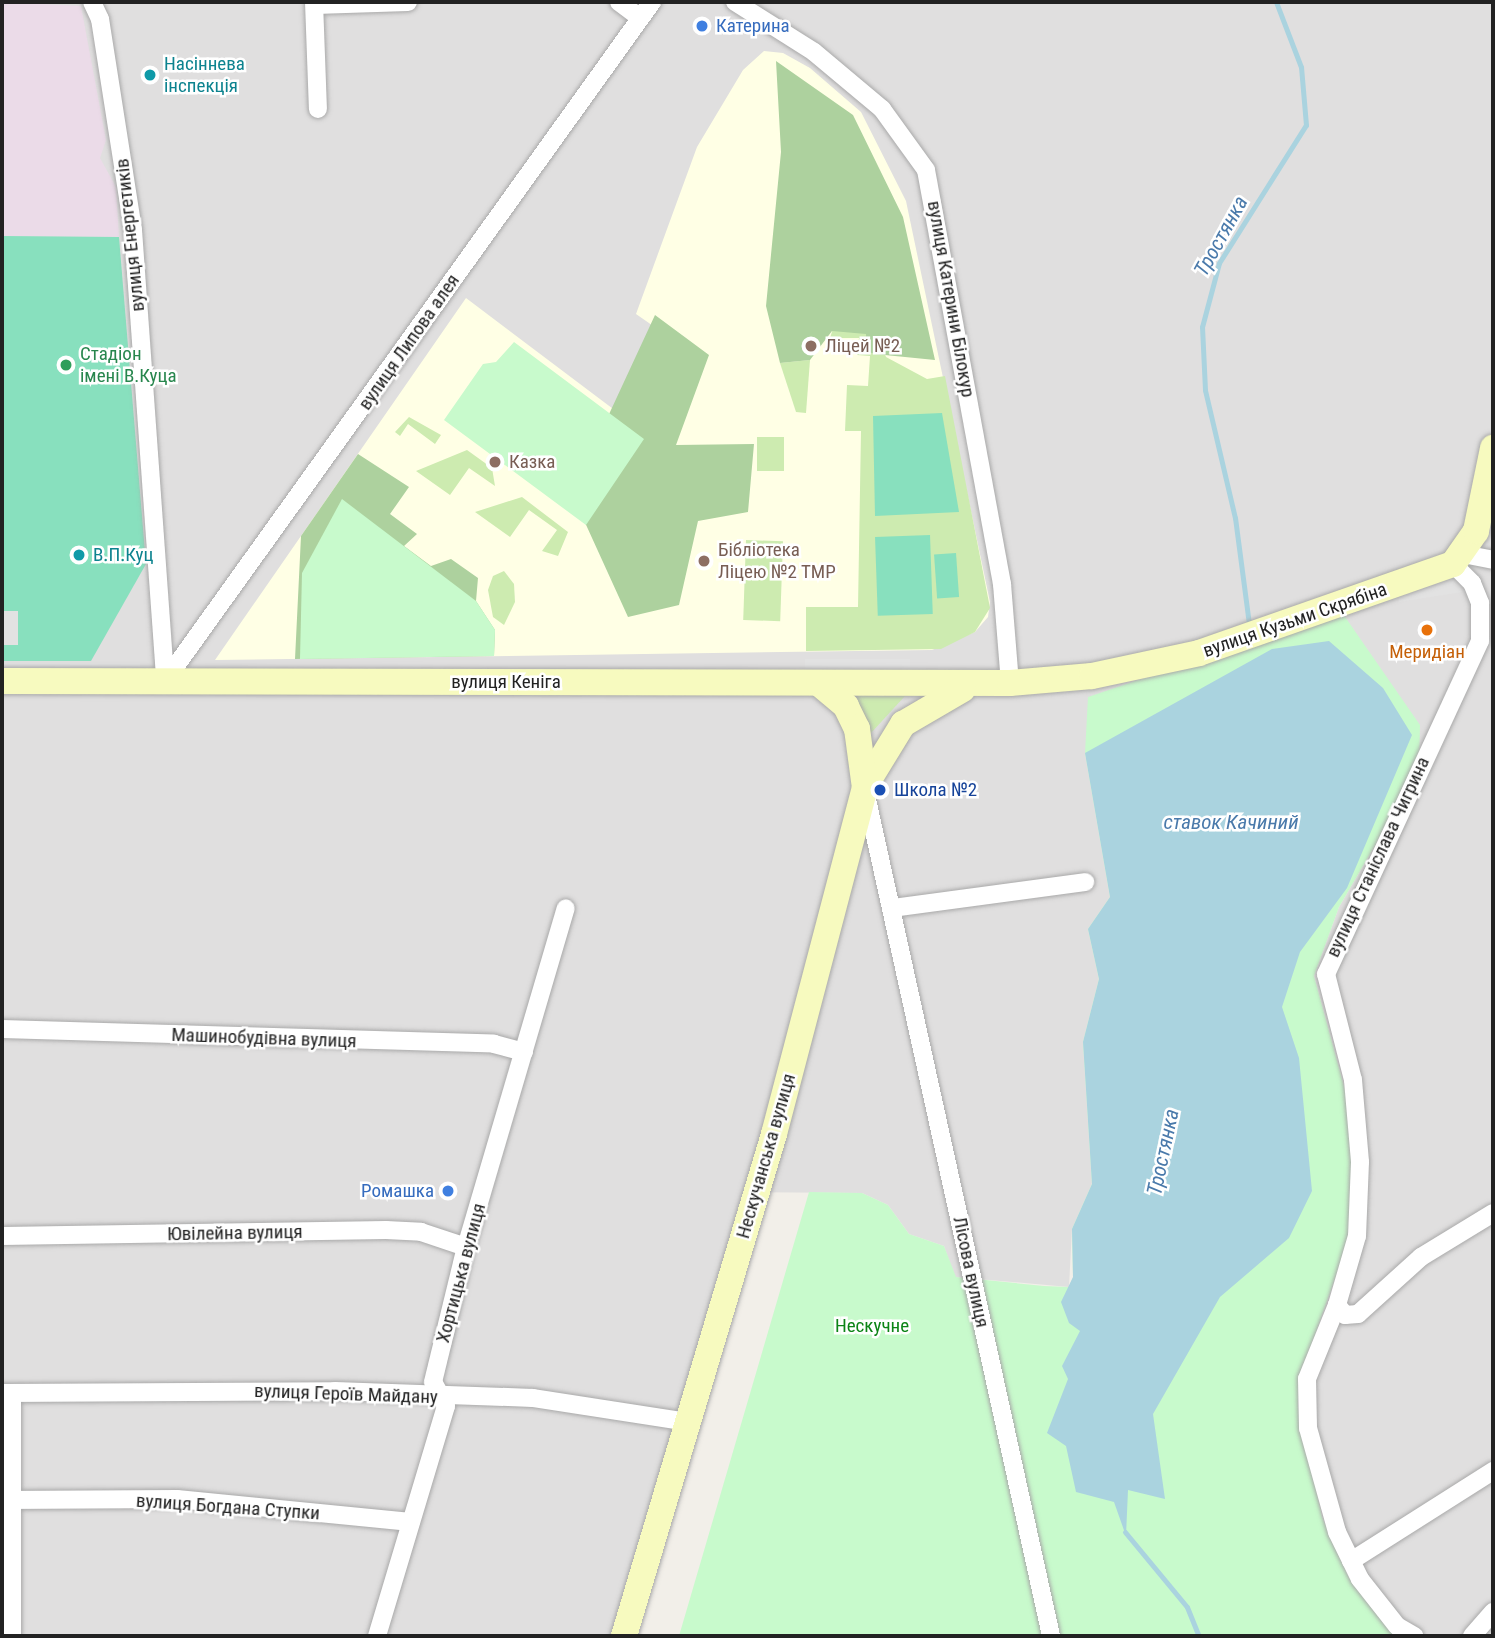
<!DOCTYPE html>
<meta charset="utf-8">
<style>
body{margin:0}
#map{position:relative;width:1495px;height:1638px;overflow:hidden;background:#f2efe9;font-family:"Roboto Condensed",sans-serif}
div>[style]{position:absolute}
.residential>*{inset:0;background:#e0dfdf}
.industrial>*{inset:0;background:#ebdbe8}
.education>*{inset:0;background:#ffffe5}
.grass>*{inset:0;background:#cdebb0;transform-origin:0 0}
.forest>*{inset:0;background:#add19e}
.park>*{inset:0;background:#c8facc}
.pitch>*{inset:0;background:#88e0be;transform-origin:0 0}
.parking>*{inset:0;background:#e2e2e2;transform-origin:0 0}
.water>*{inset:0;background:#aad3df}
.stream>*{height:5px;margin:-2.5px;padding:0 2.5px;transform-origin:2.5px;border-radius:2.5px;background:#aad3df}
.roads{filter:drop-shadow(0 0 2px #a9a9a9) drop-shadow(0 0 2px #a9a9a9)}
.street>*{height:18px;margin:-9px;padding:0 9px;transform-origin:9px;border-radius:9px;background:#fff}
.secondary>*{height:26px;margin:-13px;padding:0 13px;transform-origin:13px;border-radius:13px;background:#f7fabf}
.dots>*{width:19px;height:19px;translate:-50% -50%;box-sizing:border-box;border:4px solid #fff;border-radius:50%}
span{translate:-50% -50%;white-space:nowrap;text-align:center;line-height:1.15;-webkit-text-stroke:5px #fff;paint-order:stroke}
.shop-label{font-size:19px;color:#366cbe}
.left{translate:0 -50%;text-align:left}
.right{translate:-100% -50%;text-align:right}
.culture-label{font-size:19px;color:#0d838f}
.street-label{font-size:19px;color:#222}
.education-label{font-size:19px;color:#785e54}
.leisure-label{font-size:19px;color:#27864d}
.food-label{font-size:19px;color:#c56008}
.transit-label{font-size:19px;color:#164399}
.park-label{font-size:19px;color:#0c8416}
.water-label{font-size:21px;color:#4a7aab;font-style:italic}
.frame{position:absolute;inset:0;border:4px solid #222;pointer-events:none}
</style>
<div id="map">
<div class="residential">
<i style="clip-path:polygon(2px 2px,1493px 2px,1493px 1636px,1399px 1636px,1349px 1578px,1322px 1517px,1298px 1405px,1357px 1134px,1314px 976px,1339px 907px,1419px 770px,1419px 725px,1340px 611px,1085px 753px,1110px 897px,1088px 929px,1099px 979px,1083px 1042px,1092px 1184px,1072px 1229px,1069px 1287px,955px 1277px,944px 1246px,909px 1234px,888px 1205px,862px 1193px,745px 1192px,611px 1636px,2px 1636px)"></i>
</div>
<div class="industrial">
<i style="clip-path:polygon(2px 2px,81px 6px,106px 140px,100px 158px,116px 187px,119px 237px,2px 236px)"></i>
</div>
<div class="education">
<i style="clip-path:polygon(764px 51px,783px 53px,810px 68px,861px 112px,906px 201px,990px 602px,988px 617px,975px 632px,932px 650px,215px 660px,466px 298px,653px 439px,702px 360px,636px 314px,697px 147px,743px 70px)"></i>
</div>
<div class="grass">
<i style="clip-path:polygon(841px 303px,878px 335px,886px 357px,927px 379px,945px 376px,990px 608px,975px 632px,941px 649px,806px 651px,806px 607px,858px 607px,861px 431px,845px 431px,847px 385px,868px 386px,870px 356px,857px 355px,859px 338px,830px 338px)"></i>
<i style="clip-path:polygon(810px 360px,806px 413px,796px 412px,780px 363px)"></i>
<i style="clip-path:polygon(409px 417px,441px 435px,435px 444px,408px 424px,400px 436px,395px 432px)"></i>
<i style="left:757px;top:437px;width:27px;height:34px"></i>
<i style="clip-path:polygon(467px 450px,492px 468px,495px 486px,469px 468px,450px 495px,416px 471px)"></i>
<i style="clip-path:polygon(522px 497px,568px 532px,558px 556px,542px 551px,557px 530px,529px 510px,510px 537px,475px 512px)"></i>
<i style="left:746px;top:540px;width:37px;height:80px;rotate:2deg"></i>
<i style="clip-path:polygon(504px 571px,514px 584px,515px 602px,504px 625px,493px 617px,488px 590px,493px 576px)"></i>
<i style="clip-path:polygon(855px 695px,905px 696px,871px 733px)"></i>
</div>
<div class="forest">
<i style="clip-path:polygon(776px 61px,853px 115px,903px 217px,935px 360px,875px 354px,866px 351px,866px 334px,832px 331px,810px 360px,780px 363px,766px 306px,781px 152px)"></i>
<i style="clip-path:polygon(655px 315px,709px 355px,676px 445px,754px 444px,748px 512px,698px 521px,679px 605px,628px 617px,572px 494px)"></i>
<i style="clip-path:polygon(358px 454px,409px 487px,390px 514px,417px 534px,404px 546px,431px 566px,451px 559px,478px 578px,476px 601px,495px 630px,494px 656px,295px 659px,301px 536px)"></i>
</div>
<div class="park">
<i style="clip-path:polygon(514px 342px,644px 439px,586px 525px,444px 420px,483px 364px,496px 362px)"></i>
<i style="clip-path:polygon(342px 499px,476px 601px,495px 630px,494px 656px,300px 659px,302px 573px)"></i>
<i style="clip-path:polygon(1341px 611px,1420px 725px,1419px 770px,1339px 907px,1314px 976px,1357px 1134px,1349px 1239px,1304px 1366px,1298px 1405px,1322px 1517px,1349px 1578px,1399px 1636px,679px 1636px,809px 1192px,862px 1193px,888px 1205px,909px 1234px,944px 1246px,956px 1277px,1044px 1286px,1069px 1287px,1073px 1278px,1072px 1229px,1092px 1184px,1083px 1042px,1099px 979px,1088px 929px,1110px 897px,1085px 753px,1088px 697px)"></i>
</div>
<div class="pitch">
<i style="clip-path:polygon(2px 236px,119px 237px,146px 564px,91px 661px,2px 661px)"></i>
<i style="clip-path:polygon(942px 413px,959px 512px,875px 516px,873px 416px)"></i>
<i style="left:930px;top:535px;width:79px;height:55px;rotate:88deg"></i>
<i style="left:956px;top:553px;width:44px;height:22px;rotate:86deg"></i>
</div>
<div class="parking">
<i style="clip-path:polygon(1457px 575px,1462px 592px,1399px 602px,1398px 592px)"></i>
<i style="left:2px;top:611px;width:16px;height:34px"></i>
<i style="left:805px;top:659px;width:105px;height:12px"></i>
<i style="left:140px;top:663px;width:10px;height:138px;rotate:90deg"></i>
</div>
<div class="water">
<i style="clip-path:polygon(1329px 641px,1383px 688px,1412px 735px,1347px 888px,1300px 952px,1282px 1007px,1299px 1058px,1312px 1191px,1289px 1238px,1220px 1297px,1153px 1414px,1165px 1499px,1128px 1490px,1126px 1536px,1114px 1502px,1076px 1492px,1066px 1446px,1047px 1433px,1068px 1379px,1062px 1366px,1080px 1331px,1069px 1323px,1061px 1302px,1073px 1277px,1072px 1229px,1092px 1184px,1083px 1042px,1099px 979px,1088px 929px,1110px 897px,1085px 753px,1272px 649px)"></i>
</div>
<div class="stream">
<i style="left:1249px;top:624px;width:107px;rotate:-97.5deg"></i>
<i style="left:1235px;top:518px;width:131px;rotate:-103.2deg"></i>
<i style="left:1205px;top:390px;width:63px;rotate:-92.7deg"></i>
<i style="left:1202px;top:327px;width:66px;rotate:-75.1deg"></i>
<i style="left:1219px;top:263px;width:163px;rotate:-57.8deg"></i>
<i style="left:1306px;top:125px;width:58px;rotate:-94.9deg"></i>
<i style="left:1301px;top:67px;width:70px;rotate:-111deg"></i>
<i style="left:1125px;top:1532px;width:97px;rotate:50.4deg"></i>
<i style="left:1187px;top:1607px;width:31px;rotate:68deg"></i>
</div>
<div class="roads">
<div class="street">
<i style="left:92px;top:2px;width:19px;rotate:65deg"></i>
<i style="left:100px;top:19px;width:214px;rotate:81.1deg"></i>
<i style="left:133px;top:230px;width:452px;rotate:85.9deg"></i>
<i style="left:314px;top:2px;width:107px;rotate:87.9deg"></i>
<i style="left:619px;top:2px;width:26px;rotate:37deg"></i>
<i style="left:735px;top:2px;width:93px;rotate:32.3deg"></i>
<i style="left:814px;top:52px;width:89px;rotate:40deg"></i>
<i style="left:882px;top:109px;width:75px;rotate:54.2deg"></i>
<i style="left:926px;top:170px;width:421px;rotate:79.6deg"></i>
<i style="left:1002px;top:584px;width:99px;rotate:85.4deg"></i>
<i style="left:315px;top:5px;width:93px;rotate:-1.8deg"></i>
<i style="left:1463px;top:554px;width:31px;rotate:11deg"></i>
<i style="left:1453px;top:564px;width:27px;rotate:45deg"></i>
<i style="left:1472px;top:583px;width:22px;rotate:68deg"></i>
<i style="left:1480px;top:603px;width:38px;rotate:90deg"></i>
<i style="left:1480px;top:641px;width:367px;rotate:114.8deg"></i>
<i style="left:1326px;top:974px;width:109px;rotate:75.7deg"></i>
<i style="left:1353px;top:1080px;width:82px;rotate:85.1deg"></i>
<i style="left:1360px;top:1162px;width:74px;rotate:92.3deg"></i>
<i style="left:1357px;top:1236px;width:72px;rotate:106.2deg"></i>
<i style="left:1337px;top:1305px;width:13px;rotate:51deg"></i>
<i style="left:1345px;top:1315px;width:13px;rotate:-4deg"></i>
<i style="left:1358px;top:1314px;width:85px;rotate:-42.1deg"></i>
<i style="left:1421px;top:1257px;width:84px;rotate:-31.4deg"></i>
<i style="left:165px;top:681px;width:836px;rotate:-54.35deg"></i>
<i style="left:866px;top:795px;width:861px;rotate:77.59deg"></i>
<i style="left:893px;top:908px;width:194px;rotate:-7.7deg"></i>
<i style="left:2px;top:1029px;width:492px;rotate:1.7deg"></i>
<i style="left:494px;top:1044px;width:31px;rotate:15deg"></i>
<i style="left:2px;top:1236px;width:384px;rotate:-0.9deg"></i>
<i style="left:386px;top:1230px;width:35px;rotate:3deg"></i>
<i style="left:421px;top:1232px;width:47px;rotate:18.4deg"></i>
<i style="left:1337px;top:1305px;width:80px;rotate:112.1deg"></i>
<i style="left:1307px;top:1379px;width:49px;rotate:88.8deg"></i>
<i style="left:1308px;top:1428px;width:108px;rotate:74.4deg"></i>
<i style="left:1337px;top:1532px;width:52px;rotate:63.9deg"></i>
<i style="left:1360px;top:1579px;width:60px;rotate:51.8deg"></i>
<i style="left:1397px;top:1626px;width:20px;rotate:30deg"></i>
<i style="left:2px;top:1393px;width:333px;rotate:-0.3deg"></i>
<i style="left:335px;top:1391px;width:198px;rotate:2deg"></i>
<i style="left:533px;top:1398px;width:157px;rotate:8.8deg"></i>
<i style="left:12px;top:1393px;width:243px;rotate:90deg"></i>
<i style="left:2px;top:1500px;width:175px;rotate:-0.3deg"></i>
<i style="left:177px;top:1499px;width:235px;rotate:5.6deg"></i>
<i style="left:1351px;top:1561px;width:168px;rotate:-32.4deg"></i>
<i style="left:377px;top:1636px;width:240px;rotate:-73.3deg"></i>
<i style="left:446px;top:1406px;width:27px;rotate:-118deg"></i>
<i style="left:433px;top:1382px;width:139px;rotate:-76.3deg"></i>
<i style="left:466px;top:1247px;width:353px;rotate:-73.6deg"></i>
<i style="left:1472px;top:1636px;width:32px;rotate:-49deg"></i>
</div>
<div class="secondary">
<i style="left:2px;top:681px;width:1008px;rotate:0.11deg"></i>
<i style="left:1010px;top:683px;width:82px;rotate:-4.9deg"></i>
<i style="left:1092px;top:676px;width:109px;rotate:-12.1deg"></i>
<i style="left:1199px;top:653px;width:269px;rotate:-19.3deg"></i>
<i style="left:1453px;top:564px;width:40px;rotate:-55.1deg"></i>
<i style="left:1476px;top:531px;width:85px;rotate:-78.4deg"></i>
<i style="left:865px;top:786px;width:73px;rotate:-58.5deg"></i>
<i style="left:903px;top:724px;width:69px;rotate:-30.3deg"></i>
<i style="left:624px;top:1636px;width:524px;rotate:-73.36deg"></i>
<i style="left:774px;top:1134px;width:358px;rotate:-75.3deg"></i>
<i style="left:865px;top:788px;width:60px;rotate:-97.7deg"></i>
<i style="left:857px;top:729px;width:25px;rotate:-116deg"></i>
<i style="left:846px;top:706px;width:35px;rotate:-140deg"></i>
</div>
</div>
<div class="dots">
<i style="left:702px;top:26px;background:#3f7fe0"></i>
<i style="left:150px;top:75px;background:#0f9aa8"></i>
<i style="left:811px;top:346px;background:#8d6e63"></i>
<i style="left:66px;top:365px;background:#2e9e5b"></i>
<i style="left:495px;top:462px;background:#8d6e63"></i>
<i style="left:79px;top:555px;background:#0f9aa8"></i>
<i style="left:704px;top:561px;background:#8d6e63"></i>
<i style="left:1427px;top:630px;background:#e8710a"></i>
<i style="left:880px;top:790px;background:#1a4fb4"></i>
<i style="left:448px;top:1191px;background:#3f7fe0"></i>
</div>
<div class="shop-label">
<span class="left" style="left:716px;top:26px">Катерина</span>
<span class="right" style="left:434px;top:1191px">Ромашка</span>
</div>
<div class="culture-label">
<span class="left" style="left:164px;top:75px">Насіннева<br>інспекція</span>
<span class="left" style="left:93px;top:555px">В.П.Куц</span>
</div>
<div class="street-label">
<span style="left:130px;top:235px;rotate:-96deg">вулиця Енергетиків</span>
<span style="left:951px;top:299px;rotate:80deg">вулиця Катерини Білокур</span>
<span style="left:409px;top:342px;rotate:-55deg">вулиця Липова алея</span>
<span style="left:1295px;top:620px;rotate:-19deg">вулиця Кузьми Скрябіна</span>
<span style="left:506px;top:682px">вулиця Кеніга</span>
<span style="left:1378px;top:857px;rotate:-65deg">вулиця Станіслава Чигрина</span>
<span style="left:264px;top:1038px;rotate:2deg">Машинобудівна вулиця</span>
<span style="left:766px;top:1156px;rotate:-74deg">Нескучанська вулиця</span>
<span style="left:235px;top:1233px;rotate:-1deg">Ювілейна вулиця</span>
<span style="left:971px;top:1272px;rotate:78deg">Лісова вулиця</span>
<span style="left:461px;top:1273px;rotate:-75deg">Хортицька вулиця</span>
<span style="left:346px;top:1394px;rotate:2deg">вулиця Героїв Майдану</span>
<span style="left:228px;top:1507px;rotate:4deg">вулиця Богдана Ступки</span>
</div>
<div class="education-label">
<span class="left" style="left:825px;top:346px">Ліцей №2</span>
<span class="left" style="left:509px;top:462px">Казка</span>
<span class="left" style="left:718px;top:561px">Бібліотека<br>Ліцею №2 ТМР</span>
</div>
<div class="leisure-label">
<span class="left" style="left:80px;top:365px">Стадіон<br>імені В.Куца</span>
</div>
<div class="food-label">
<span style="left:1427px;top:652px">Меридіан</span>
</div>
<div class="transit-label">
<span class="left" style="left:894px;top:790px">Школа №2</span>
</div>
<div class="park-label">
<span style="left:872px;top:1326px">Нескучне</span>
</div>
<div class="water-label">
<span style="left:1221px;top:236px;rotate:-61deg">Тростянка</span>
<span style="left:1231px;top:822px">ставок Качиний</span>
<span style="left:1163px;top:1152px;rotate:-78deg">Тростянка</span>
</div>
<div class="frame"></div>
</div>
